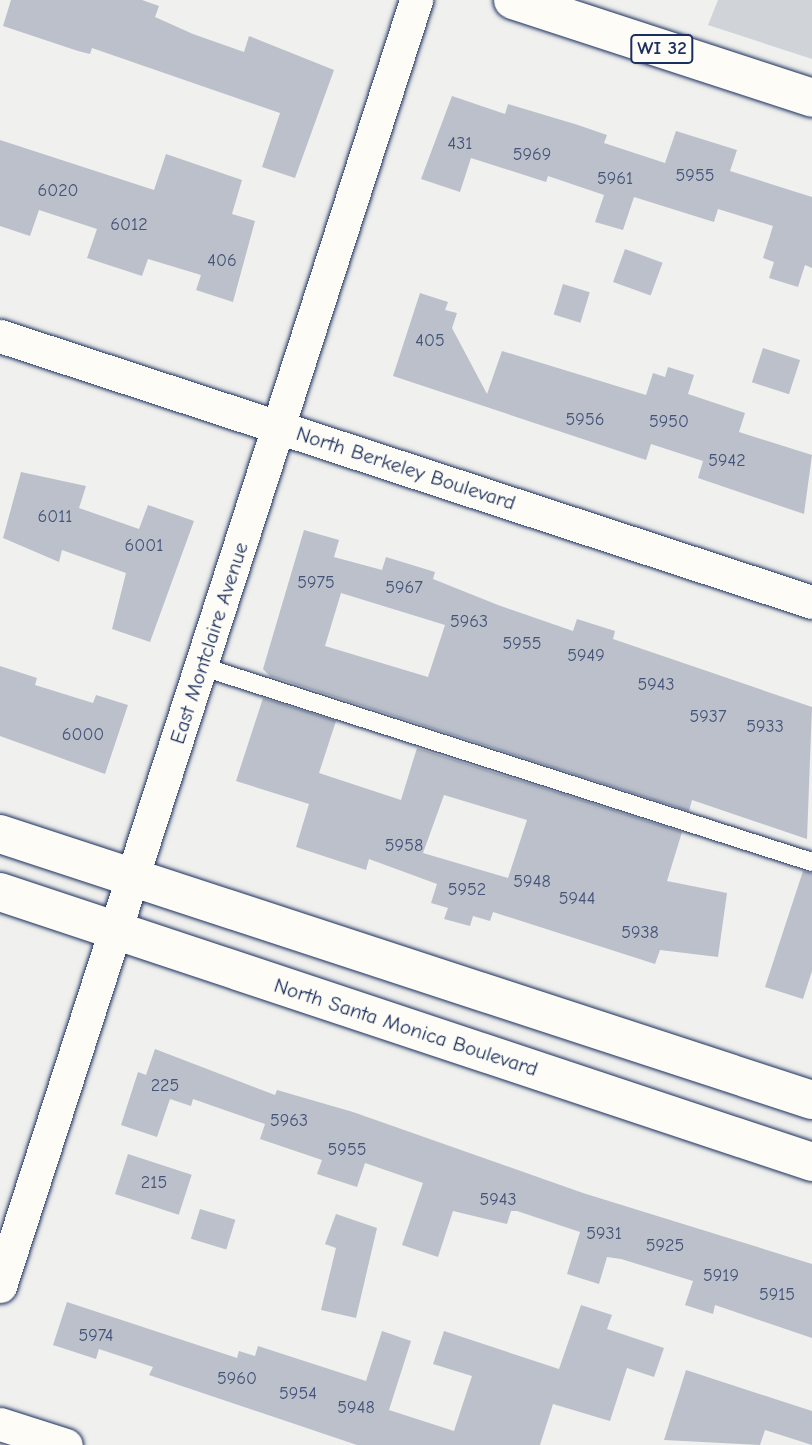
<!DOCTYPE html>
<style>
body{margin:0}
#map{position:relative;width:812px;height:1445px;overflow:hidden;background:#f0f0ee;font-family:"Comic Neue",sans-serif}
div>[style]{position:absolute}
.green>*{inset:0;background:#d0d3d8}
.building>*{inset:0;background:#bbc0ca;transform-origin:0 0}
.roads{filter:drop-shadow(0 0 2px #1b2f5e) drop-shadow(0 0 2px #1b2f5e)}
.service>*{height:18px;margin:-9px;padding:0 9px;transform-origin:9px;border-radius:9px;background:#fdfcf7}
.minor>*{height:33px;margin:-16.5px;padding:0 16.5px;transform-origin:16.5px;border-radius:16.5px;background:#fdfcf7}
.tertiary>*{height:38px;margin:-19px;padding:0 19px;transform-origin:19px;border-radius:19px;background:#fdfcf7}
.primary>*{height:38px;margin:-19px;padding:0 19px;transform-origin:19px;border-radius:19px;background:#fdfcf7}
span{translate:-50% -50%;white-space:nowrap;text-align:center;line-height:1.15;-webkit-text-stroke:5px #fdfcf7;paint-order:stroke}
.number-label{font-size:18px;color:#435379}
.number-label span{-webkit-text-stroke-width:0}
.shield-label span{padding:2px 5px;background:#fdfcf7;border:2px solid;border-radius:5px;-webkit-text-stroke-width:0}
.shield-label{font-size:19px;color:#1b2f5e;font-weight:700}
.street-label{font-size:21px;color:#1b2f5e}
</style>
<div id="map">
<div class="green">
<i style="clip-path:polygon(718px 0,812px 0,812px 59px,708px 25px)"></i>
</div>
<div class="building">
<i style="clip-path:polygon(11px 0,142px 0,159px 6px,155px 17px,193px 34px,244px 52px,249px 36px,334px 70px,295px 178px,262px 167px,280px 113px,92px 48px,90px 54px,78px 51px,3px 26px)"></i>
<i style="clip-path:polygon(452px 96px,505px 114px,508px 104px,578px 125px,607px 135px,604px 143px,665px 163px,676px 131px,737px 150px,730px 171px,812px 197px,812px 268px,805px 265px,798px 287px,769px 278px,774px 262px,763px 258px,773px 226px,718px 209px,714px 222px,634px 197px,623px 230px,595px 222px,604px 195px,548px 176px,546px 182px,471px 158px,460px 192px,421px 179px)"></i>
<i style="clip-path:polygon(0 140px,154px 190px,166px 154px,242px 180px,232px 214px,255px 221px,233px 302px,196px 290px,201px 275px,148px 259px,142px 276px,87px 258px,97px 229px,39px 210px,30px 236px,0 226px)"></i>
<i style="left:625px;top:249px;width:40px;height:35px;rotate:20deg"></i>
<i style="left:563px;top:284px;width:28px;height:32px;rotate:17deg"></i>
<i style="clip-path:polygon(420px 293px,448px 302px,445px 310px,457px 313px,452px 328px,487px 394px,502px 351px,646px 395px,653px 373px,665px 377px,668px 367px,694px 375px,688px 394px,745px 413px,739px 432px,812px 455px,804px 514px,698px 478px,703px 461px,651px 444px,646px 460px,393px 376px)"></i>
<i style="left:763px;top:348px;width:39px;height:36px;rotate:18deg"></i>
<i style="clip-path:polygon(21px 472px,86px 486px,79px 508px,139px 529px,148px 505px,194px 521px,150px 642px,112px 629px,126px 573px,62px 550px,59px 562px,3px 538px)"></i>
<i style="clip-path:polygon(evenodd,304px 530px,339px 540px,334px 557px,382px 570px,386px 557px,435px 572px,433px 579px,498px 605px,573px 631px,577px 619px,615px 631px,613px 639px,812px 707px,807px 839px,692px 800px,689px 811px,270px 676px,263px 669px,304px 530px,341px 593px,445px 625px,428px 677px,325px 646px,341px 593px)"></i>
<i style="clip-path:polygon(0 666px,37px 678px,35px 685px,93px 703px,96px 695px,128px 705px,105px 774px,0 736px)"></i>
<i style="clip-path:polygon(evenodd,263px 698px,336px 721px,319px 773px,401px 800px,417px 748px,682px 832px,667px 881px,727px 893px,718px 957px,660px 950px,655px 964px,493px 912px,490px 921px,473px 916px,470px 926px,444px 919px,448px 908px,431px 903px,437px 884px,369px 859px,366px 870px,296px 847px,309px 804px,236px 781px,263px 698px,444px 795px,527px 820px,508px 878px,423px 853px,444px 795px)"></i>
<i style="clip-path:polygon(803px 871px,812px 873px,812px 971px,803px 999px,765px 987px)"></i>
<i style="clip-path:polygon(155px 1049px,275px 1095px,277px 1090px,353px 1112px,583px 1193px,812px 1264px,812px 1338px,715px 1305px,713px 1314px,685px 1305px,693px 1281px,621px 1259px,607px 1257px,599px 1284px,567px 1274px,580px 1232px,517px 1211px,511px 1211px,507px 1224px,453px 1211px,438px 1257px,402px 1245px,423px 1183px,365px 1163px,357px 1187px,317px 1174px,322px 1160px,260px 1139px,265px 1124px,193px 1099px,191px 1106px,170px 1099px,157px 1137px,121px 1125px,138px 1072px,146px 1075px)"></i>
<i style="left:128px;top:1154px;width:67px;height:42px;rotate:18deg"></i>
<i style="left:200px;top:1209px;width:37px;height:31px;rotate:17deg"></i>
<i style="clip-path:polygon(336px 1214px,377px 1228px,356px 1318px,321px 1310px,336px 1248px,325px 1244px)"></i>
<i style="clip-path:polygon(67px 1302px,237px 1358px,239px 1351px,255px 1356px,258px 1346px,366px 1381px,382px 1331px,411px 1341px,389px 1410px,454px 1431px,472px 1376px,433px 1364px,444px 1331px,559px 1369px,581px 1305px,612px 1315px,607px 1329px,664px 1348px,654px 1377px,627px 1368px,610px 1421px,553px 1404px,540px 1445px,357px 1445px,149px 1375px,153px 1367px,99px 1349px,96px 1359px,53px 1345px)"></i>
<i style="clip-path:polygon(686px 1370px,812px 1411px,812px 1445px,765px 1430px,760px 1445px,664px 1440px)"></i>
</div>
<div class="roads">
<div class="service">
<i style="left:200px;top:666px;width:643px;rotate:17.76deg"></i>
</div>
<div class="minor">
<i style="left:0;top:336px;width:854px;rotate:18.14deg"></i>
<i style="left:0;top:1286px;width:1352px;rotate:-72.07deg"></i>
<i style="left:0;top:1424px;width:69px;rotate:17.7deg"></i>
</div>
<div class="tertiary">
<i style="left:0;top:834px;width:854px;rotate:18.14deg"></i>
<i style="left:0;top:892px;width:856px;rotate:18.39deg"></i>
</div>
<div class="primary">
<i style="left:513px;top:0;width:315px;rotate:18.1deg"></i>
</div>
</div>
<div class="number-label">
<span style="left:460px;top:144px">431</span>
<span style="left:532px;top:155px">5969</span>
<span style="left:695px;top:176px">5955</span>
<span style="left:615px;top:179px">5961</span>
<span style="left:58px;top:191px">6020</span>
<span style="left:129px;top:225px">6012</span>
<span style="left:222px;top:261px">406</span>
<span style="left:430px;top:341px">405</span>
<span style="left:585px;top:420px">5956</span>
<span style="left:669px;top:422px">5950</span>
<span style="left:727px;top:461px">5942</span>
<span style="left:55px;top:517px">6011</span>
<span style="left:144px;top:546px">6001</span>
<span style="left:316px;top:583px">5975</span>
<span style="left:404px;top:588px">5967</span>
<span style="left:469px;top:622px">5963</span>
<span style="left:522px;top:644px">5955</span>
<span style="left:586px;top:656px">5949</span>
<span style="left:656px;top:685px">5943</span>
<span style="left:708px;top:717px">5937</span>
<span style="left:765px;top:727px">5933</span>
<span style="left:83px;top:735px">6000</span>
<span style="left:404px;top:846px">5958</span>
<span style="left:532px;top:882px">5948</span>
<span style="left:467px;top:890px">5952</span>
<span style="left:577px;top:899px">5944</span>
<span style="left:640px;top:933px">5938</span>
<span style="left:165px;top:1086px">225</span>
<span style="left:289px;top:1121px">5963</span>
<span style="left:347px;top:1150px">5955</span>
<span style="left:154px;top:1183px">215</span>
<span style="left:498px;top:1200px">5943</span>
<span style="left:604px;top:1234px">5931</span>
<span style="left:665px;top:1246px">5925</span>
<span style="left:721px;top:1276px">5919</span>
<span style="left:777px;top:1295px">5915</span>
<span style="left:96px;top:1336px">5974</span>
<span style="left:237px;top:1379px">5960</span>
<span style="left:298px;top:1394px">5954</span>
<span style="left:356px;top:1408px">5948</span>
</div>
<div class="shield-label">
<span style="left:662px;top:49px">WI 32</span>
</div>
<div class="street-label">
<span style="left:406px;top:468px;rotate:18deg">North Berkeley Boulevard</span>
<span style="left:209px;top:643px;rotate:-72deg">East Montclaire Avenue</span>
<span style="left:406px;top:1027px;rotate:18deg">North Santa Monica Boulevard</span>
</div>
</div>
